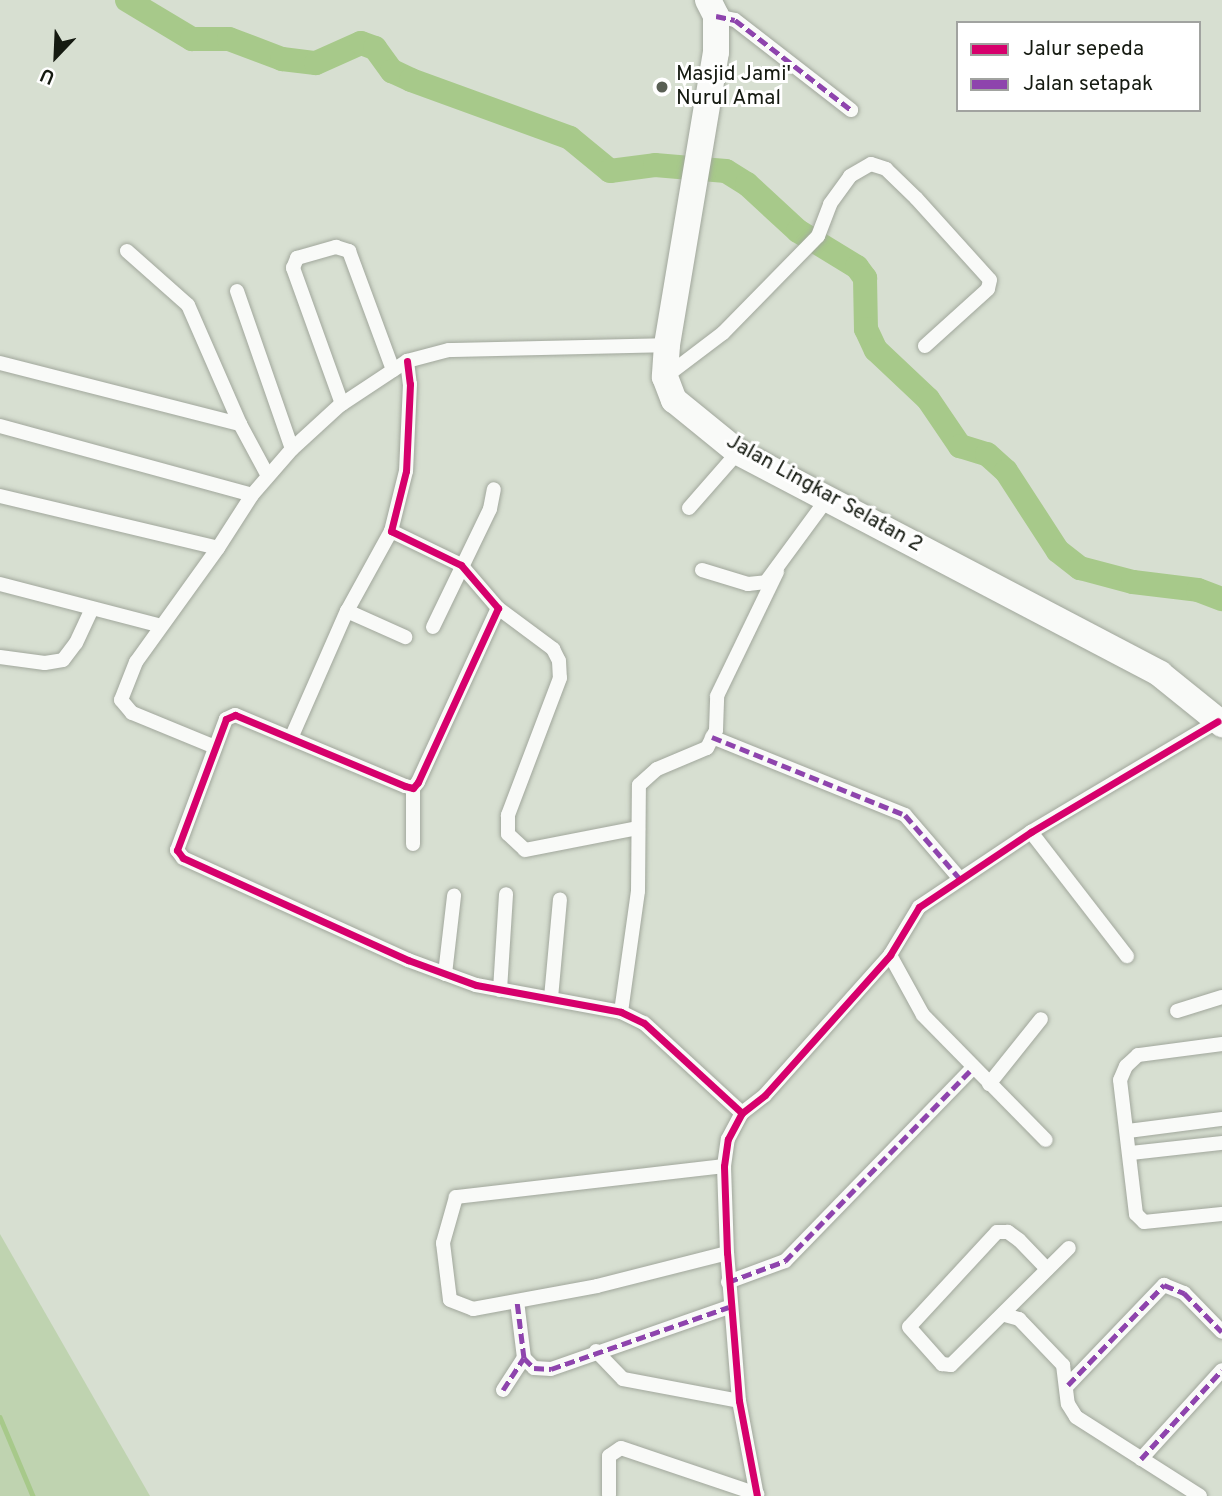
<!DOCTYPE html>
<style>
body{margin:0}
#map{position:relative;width:1222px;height:1496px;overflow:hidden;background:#d7dfd1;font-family:Overpass,sans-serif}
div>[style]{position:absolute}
.green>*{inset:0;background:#bfd3b0}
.stream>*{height:4.5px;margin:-2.25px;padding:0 2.25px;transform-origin:2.25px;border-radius:2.25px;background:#a7c98a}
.river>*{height:24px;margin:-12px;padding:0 12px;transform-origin:12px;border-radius:12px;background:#a7c98a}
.roads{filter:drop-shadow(0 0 2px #a1a79c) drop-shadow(0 0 2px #a1a79c)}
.street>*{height:14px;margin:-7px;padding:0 7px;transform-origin:7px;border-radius:7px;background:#f9faf8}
.highway>*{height:26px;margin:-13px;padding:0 13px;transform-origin:13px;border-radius:13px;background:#f9faf8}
.quiet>*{height:5px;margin-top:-2.5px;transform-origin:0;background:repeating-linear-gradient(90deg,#8e44ad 0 10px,transparent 0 15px)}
.cycleway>*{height:7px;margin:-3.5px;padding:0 3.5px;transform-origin:3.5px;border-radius:3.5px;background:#d6006c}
.dots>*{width:19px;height:19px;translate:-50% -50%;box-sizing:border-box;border:4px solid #fff;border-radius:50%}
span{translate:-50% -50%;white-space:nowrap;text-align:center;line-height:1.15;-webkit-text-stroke:6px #fff;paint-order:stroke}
.poi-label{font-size:21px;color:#151a11}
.left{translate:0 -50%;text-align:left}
.street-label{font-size:21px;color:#151a11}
.legend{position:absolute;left:956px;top:21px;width:245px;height:91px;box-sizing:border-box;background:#fff;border:2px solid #a1a3a0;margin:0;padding:9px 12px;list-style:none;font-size:21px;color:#151a11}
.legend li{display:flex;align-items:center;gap:14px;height:35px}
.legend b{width:35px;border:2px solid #a1a3a0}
.north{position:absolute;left:21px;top:21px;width:70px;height:70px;-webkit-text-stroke:5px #fff;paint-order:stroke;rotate:203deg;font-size:19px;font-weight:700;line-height:28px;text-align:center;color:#151a11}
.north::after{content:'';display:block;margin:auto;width:24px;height:32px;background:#151a11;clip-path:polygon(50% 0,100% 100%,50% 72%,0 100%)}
</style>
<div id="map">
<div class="green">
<i style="clip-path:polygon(0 1234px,150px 1496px,0 1496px)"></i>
</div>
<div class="stream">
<i style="left:0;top:1417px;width:86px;rotate:67.3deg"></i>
</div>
<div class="river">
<i style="left:127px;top:0;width:76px;rotate:31deg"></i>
<i style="left:192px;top:39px;width:37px"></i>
<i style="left:229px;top:39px;width:57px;rotate:20.7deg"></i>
<i style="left:282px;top:59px;width:34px;rotate:7deg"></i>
<i style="left:316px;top:63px;width:49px;rotate:-24deg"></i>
<i style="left:361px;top:43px;width:15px;rotate:20deg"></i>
<i style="left:375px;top:48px;width:29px;rotate:54deg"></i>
<i style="left:392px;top:71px;width:21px;rotate:25deg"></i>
<i style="left:411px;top:80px;width:169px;rotate:20deg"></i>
<i style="left:570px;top:138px;width:52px;rotate:39.5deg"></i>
<i style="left:610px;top:171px;width:45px;rotate:-7.6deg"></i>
<i style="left:655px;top:165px;width:71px;rotate:4.8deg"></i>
<i style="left:726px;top:171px;width:25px;rotate:32deg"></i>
<i style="left:747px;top:184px;width:69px;rotate:42.7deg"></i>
<i style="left:798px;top:231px;width:69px;rotate:31.4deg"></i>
<i style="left:857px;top:267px;width:14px;rotate:54deg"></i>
<i style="left:865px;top:278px;width:51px;rotate:88.9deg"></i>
<i style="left:866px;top:329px;width:23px;rotate:65deg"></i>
<i style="left:876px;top:350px;width:71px;rotate:43.3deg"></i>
<i style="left:928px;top:399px;width:57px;rotate:55.8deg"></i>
<i style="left:960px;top:446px;width:28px;rotate:17deg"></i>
<i style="left:987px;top:454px;width:25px;rotate:42deg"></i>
<i style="left:1006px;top:471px;width:95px;rotate:57deg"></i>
<i style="left:1058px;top:551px;width:28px;rotate:38deg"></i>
<i style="left:1080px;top:568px;width:55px;rotate:14.8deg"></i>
<i style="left:1133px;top:582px;width:65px;rotate:7deg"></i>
<i style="left:1198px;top:590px;width:26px;rotate:21deg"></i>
</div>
<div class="roads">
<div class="street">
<i style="left:716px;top:16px;width:19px;rotate:12deg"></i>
<i style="left:735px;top:20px;width:147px;rotate:37.8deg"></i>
<i style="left:127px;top:251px;width:81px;rotate:41.5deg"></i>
<i style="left:188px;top:305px;width:130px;rotate:66.4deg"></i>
<i style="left:237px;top:291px;width:167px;rotate:70.8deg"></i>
<i style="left:407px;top:361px;width:23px;rotate:83deg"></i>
<i style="left:410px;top:384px;width:87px;rotate:92.6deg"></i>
<i style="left:406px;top:471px;width:62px;rotate:104deg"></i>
<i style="left:391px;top:531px;width:78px;rotate:25.9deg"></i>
<i style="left:461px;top:565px;width:57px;rotate:49.3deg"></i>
<i style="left:498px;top:608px;width:192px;rotate:114.7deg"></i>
<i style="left:418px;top:782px;width:8px;rotate:130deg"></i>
<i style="left:413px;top:788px;width:8px;rotate:-166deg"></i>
<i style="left:405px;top:786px;width:184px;rotate:-157.3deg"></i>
<i style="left:235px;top:715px;width:10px;rotate:156deg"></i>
<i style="left:226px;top:719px;width:140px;rotate:110.5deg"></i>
<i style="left:177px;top:850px;width:10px;rotate:53deg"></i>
<i style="left:183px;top:858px;width:247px;rotate:24.4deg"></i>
<i style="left:408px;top:960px;width:72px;rotate:20.2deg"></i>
<i style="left:476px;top:985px;width:147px;rotate:10.5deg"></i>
<i style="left:621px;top:1012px;width:25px;rotate:26deg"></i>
<i style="left:644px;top:1023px;width:133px;rotate:42.6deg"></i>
<i style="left:0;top:363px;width:248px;rotate:14.3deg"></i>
<i style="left:240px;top:424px;width:59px;rotate:61.7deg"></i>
<i style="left:665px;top:377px;width:73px;rotate:-37.2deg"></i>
<i style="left:723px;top:333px;width:136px;rotate:-45.6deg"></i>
<i style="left:818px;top:236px;width:34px;rotate:-69deg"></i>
<i style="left:830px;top:204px;width:34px;rotate:-54deg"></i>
<i style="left:850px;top:176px;width:24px;rotate:-30deg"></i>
<i style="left:871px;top:164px;width:16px;rotate:18deg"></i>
<i style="left:886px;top:169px;width:42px;rotate:44deg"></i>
<i style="left:916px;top:198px;width:110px;rotate:47.9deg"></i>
<i style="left:990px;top:280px;width:9px;rotate:103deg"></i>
<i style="left:988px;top:289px;width:85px;rotate:137.9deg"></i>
<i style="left:342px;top:404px;width:145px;rotate:-109.8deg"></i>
<i style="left:293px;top:268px;width:11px;rotate:-68deg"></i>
<i style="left:297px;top:258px;width:41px;rotate:-15.8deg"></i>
<i style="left:336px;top:247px;width:14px;rotate:17deg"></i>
<i style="left:349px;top:251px;width:127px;rotate:69.7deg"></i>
<i style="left:0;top:426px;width:261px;rotate:15.3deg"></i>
<i style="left:0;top:496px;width:224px;rotate:13.4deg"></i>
<i style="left:218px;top:548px;width:63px;rotate:-57.3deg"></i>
<i style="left:252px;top:495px;width:61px;rotate:-49deg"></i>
<i style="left:292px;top:449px;width:64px;rotate:-42.5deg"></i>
<i style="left:339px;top:406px;width:82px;rotate:-33.5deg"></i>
<i style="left:407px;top:361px;width:43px;rotate:-14.7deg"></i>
<i style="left:449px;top:350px;width:218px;rotate:-1.3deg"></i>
<i style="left:689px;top:508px;width:74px;rotate:-48.8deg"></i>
<i style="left:702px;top:570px;width:48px;rotate:16.9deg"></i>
<i style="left:748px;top:584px;width:18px;rotate:-6deg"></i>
<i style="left:766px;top:582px;width:103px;rotate:-53.7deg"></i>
<i style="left:0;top:584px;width:166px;rotate:14.6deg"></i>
<i style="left:498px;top:608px;width:69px;rotate:36.7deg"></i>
<i style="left:553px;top:649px;width:13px;rotate:63deg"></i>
<i style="left:559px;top:661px;width:17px;rotate:87deg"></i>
<i style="left:560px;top:678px;width:147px;rotate:110.8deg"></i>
<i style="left:508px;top:815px;width:19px;rotate:90deg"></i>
<i style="left:508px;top:834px;width:23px;rotate:43deg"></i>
<i style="left:525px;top:850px;width:115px;rotate:-11deg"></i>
<i style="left:347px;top:611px;width:91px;rotate:-61.2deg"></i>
<i style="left:433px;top:627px;width:131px;rotate:-64.2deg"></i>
<i style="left:490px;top:509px;width:20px;rotate:-79deg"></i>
<i style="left:0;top:657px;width:45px;rotate:7.6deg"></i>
<i style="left:45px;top:663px;width:18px;rotate:-9deg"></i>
<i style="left:63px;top:660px;width:21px;rotate:-53deg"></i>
<i style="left:76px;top:643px;width:38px;rotate:-65deg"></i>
<i style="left:292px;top:736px;width:137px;rotate:-66.3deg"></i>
<i style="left:347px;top:611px;width:64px;rotate:24.1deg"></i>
<i style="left:712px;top:737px;width:208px;rotate:22deg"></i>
<i style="left:905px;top:815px;width:84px;rotate:49.3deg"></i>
<i style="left:215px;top:747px;width:90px;rotate:-157.7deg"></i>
<i style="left:132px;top:713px;width:17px;rotate:-130deg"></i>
<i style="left:121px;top:700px;width:41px;rotate:-68.5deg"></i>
<i style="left:136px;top:662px;width:140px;rotate:-54.3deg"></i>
<i style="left:1031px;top:832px;width:157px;rotate:52.3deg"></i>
<i style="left:413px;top:844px;width:56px;rotate:-90deg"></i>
<i style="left:890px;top:955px;width:68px;rotate:61.2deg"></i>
<i style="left:923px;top:1015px;width:175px;rotate:45.5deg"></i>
<i style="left:445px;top:974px;width:79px;rotate:-83.4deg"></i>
<i style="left:500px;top:990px;width:96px;rotate:-86.4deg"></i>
<i style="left:551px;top:998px;width:99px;rotate:-84.8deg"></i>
<i style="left:1177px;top:1011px;width:47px;rotate:-17.3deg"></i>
<i style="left:621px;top:1012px;width:122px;rotate:-82deg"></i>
<i style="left:638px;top:891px;width:106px;rotate:-89.5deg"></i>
<i style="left:639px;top:785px;width:24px;rotate:-42deg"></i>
<i style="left:657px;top:769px;width:54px;rotate:-22.8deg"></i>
<i style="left:707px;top:748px;width:20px;rotate:-63deg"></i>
<i style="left:716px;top:730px;width:34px;rotate:-88deg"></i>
<i style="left:717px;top:696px;width:138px;rotate:-64.2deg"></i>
<i style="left:1222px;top:1044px;width:85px;rotate:172.5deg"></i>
<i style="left:1138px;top:1055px;width:16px;rotate:137deg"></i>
<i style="left:1126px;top:1066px;width:15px;rotate:113deg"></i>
<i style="left:1120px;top:1080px;width:135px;rotate:83.2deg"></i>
<i style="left:1136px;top:1214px;width:11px;rotate:45deg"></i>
<i style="left:1144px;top:1222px;width:78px;rotate:-5.9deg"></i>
<i style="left:989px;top:1084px;width:83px;rotate:-51.3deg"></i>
<i style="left:1128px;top:1131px;width:95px;rotate:-7.3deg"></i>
<i style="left:1131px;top:1153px;width:92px;rotate:-6.3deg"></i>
<i style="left:724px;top:1166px;width:270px;rotate:173.4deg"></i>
<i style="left:456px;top:1197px;width:48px;rotate:105.8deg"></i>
<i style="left:443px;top:1243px;width:57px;rotate:83deg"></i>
<i style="left:450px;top:1300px;width:25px;rotate:21deg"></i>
<i style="left:473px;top:1309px;width:126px;rotate:-10.5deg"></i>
<i style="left:597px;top:1286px;width:134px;rotate:-14.2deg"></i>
<i style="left:1047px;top:1269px;width:40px;rotate:-134deg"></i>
<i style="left:1019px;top:1240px;width:14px;rotate:-144deg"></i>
<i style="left:1008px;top:1232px;width:11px;rotate:180deg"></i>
<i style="left:997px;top:1232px;width:129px;rotate:132.8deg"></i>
<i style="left:909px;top:1327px;width:50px;rotate:48.3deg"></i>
<i style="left:942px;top:1364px;width:9px;rotate:6deg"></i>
<i style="left:951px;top:1365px;width:166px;rotate:-44.8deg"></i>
<i style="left:728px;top:1282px;width:61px;rotate:-20.2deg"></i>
<i style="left:785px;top:1261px;width:269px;rotate:-45.8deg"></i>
<i style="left:1005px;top:1315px;width:15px;rotate:16deg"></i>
<i style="left:1019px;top:1319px;width:64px;rotate:46.3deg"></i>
<i style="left:1063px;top:1365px;width:39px;rotate:83deg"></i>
<i style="left:1068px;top:1404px;width:15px;rotate:58deg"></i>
<i style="left:1076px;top:1417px;width:147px;rotate:32.5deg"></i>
<i style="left:596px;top:1351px;width:39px;rotate:46deg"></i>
<i style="left:623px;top:1379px;width:118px;rotate:10.7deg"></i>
<i style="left:524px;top:1358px;width:14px;rotate:45deg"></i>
<i style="left:534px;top:1368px;width:17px;rotate:3deg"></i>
<i style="left:551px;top:1369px;width:188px;rotate:-19.2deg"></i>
<i style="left:1068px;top:1385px;width:139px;rotate:-46.2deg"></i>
<i style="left:1164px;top:1285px;width:22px;rotate:22deg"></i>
<i style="left:1184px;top:1293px;width:54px;rotate:45.7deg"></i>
<i style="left:503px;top:1390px;width:38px;rotate:-57deg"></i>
<i style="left:524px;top:1358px;width:57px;rotate:-97deg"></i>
<i style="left:1141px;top:1459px;width:120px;rotate:-47.7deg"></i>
<i style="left:609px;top:1495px;width:39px;rotate:-90deg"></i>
<i style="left:609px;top:1456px;width:14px;rotate:-34deg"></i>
<i style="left:621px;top:1448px;width:144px;rotate:18.7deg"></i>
<i style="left:757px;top:1496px;width:97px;rotate:-100.7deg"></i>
<i style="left:739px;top:1401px;width:148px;rotate:-94.6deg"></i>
<i style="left:727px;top:1253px;width:87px;rotate:-92deg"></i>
<i style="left:724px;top:1166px;width:27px;rotate:-82deg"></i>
<i style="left:728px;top:1139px;width:30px;rotate:-62deg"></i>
<i style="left:742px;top:1113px;width:29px;rotate:-38deg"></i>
<i style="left:765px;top:1095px;width:188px;rotate:-48.2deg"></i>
<i style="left:890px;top:955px;width:56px;rotate:-58.9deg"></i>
<i style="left:919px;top:907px;width:135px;rotate:-33.8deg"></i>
<i style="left:1031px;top:832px;width:217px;rotate:-30.7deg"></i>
</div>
<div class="highway">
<i style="left:708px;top:0;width:18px;rotate:63deg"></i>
<i style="left:716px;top:16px;width:36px;rotate:90deg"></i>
<i style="left:716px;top:52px;width:297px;rotate:99.5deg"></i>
<i style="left:667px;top:345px;width:32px;rotate:94deg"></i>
<i style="left:665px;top:377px;width:25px;rotate:69deg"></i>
<i style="left:674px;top:400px;width:82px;rotate:39.1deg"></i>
<i style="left:738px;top:452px;width:477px;rotate:27.7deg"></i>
<i style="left:1160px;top:674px;width:80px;rotate:38.9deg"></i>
</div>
</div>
<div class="quiet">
<i style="left:716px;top:16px;width:19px;rotate:12deg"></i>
<i style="left:735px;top:20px;width:147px;rotate:37.8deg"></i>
<i style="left:712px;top:737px;width:208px;rotate:22deg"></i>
<i style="left:905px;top:815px;width:84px;rotate:49.3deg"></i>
<i style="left:728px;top:1282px;width:61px;rotate:-20.2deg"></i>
<i style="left:785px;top:1261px;width:269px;rotate:-45.8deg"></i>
<i style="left:524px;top:1358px;width:14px;rotate:45deg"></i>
<i style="left:534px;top:1368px;width:17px;rotate:3deg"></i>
<i style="left:551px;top:1369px;width:188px;rotate:-19.2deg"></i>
<i style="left:1068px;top:1385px;width:139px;rotate:-46.2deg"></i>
<i style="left:1164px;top:1285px;width:22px;rotate:22deg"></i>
<i style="left:1184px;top:1293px;width:54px;rotate:45.7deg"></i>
<i style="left:503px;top:1390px;width:38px;rotate:-57deg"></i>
<i style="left:524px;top:1358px;width:57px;rotate:-97deg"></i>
<i style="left:1141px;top:1459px;width:120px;rotate:-47.7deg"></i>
</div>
<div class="cycleway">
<i style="left:407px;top:361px;width:23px;rotate:83deg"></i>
<i style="left:410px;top:384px;width:87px;rotate:92.6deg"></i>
<i style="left:406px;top:471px;width:62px;rotate:104deg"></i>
<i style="left:391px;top:531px;width:78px;rotate:25.9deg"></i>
<i style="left:461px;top:565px;width:57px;rotate:49.3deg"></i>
<i style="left:498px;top:608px;width:192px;rotate:114.7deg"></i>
<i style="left:418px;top:782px;width:8px;rotate:130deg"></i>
<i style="left:413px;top:788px;width:8px;rotate:-166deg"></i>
<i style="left:405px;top:786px;width:184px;rotate:-157.3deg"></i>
<i style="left:235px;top:715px;width:10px;rotate:156deg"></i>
<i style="left:226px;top:719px;width:140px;rotate:110.5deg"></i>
<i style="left:177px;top:850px;width:10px;rotate:53deg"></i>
<i style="left:183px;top:858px;width:247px;rotate:24.4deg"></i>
<i style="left:408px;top:960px;width:72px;rotate:20.2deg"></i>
<i style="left:476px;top:985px;width:147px;rotate:10.5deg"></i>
<i style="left:621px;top:1012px;width:25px;rotate:26deg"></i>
<i style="left:644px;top:1023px;width:133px;rotate:42.6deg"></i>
<i style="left:757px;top:1496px;width:97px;rotate:-100.7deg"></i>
<i style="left:739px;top:1401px;width:148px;rotate:-94.6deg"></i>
<i style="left:727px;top:1253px;width:87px;rotate:-92deg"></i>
<i style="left:724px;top:1166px;width:27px;rotate:-82deg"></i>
<i style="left:728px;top:1139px;width:30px;rotate:-62deg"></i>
<i style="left:742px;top:1113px;width:29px;rotate:-38deg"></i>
<i style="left:765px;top:1095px;width:188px;rotate:-48.2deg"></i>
<i style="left:890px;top:955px;width:56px;rotate:-58.9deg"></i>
<i style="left:919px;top:907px;width:135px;rotate:-33.8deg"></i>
<i style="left:1031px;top:832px;width:217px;rotate:-30.7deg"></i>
</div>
<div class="dots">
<i style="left:662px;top:87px;background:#595f54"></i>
</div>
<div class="poi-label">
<span class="left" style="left:676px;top:87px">Masjid Jami'<br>Nurul Amal</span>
</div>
<div class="street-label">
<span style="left:824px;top:494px;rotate:29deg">Jalan Lingkar Selatan 2</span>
</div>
<ul class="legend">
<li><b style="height:9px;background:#d6006c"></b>Jalur sepeda</li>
<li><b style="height:9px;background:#8e44ad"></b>Jalan setapak</li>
</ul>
<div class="north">U</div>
</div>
